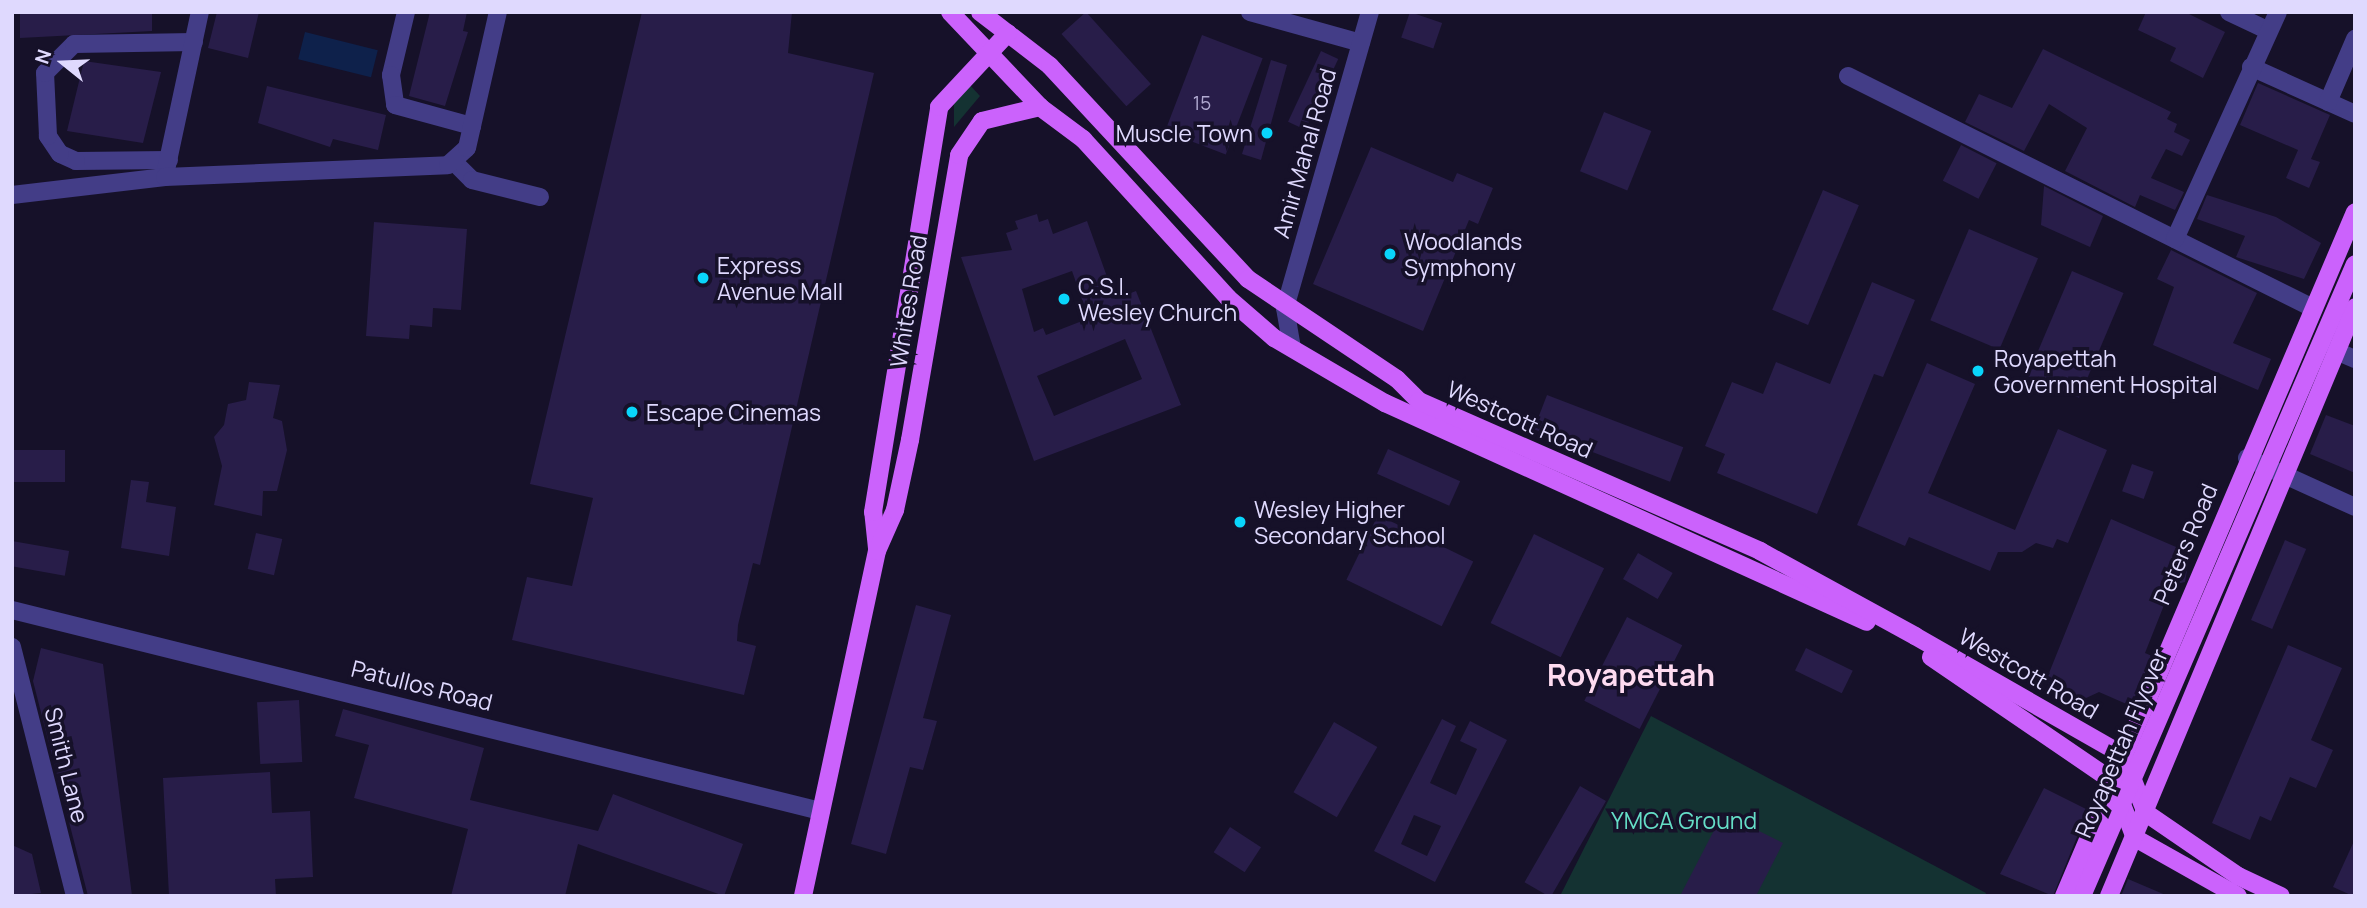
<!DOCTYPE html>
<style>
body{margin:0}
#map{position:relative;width:2367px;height:908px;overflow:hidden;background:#161129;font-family:Manrope,sans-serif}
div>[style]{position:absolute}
.green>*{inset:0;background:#143232}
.water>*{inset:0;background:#0e214b;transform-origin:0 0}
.building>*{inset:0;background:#281d49;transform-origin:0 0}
.minor>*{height:18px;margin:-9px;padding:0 9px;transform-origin:9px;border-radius:9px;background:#433d87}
.major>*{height:18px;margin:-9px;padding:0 9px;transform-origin:9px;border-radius:9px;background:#cb62fc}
.major-bridge>*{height:18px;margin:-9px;padding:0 9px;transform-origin:9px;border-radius:9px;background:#cb62fc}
.dots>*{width:19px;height:19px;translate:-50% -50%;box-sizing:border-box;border:4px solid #161129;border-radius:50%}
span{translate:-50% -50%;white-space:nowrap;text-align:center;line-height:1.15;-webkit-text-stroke:7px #161129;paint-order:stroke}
.number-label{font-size:19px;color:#b1aad1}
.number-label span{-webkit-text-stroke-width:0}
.poi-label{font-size:23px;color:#dfd9fe}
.right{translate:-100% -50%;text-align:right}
.left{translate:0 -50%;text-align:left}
.street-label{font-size:23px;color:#dfd9fe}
.park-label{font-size:23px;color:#65dec7}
.district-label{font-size:30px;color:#fedbf0;font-weight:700}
.frame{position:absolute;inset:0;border:14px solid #dfd9fe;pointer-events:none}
.north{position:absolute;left:28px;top:28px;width:70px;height:70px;-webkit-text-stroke:5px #161129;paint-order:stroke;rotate:288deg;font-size:19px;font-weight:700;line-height:28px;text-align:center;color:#dfd9fe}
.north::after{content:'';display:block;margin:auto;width:24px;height:32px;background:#dfd9fe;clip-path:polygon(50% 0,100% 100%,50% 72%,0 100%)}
</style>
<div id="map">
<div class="green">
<i style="clip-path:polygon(968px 83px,980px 96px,954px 127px,954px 88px)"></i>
<i style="clip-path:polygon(1651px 716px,1986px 893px,1985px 896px,1560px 896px)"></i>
</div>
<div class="water">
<i style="left:305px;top:32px;width:75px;height:28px;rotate:14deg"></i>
</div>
<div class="building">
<i style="clip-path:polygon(20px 12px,152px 12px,152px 31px,20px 38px)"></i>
<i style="clip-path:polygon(217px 12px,259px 12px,248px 58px,208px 48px)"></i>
<i style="clip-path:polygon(430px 12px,467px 12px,463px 31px,468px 32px,445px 106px,409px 96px)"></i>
<i style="clip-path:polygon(642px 12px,792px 12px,788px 53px,874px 73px,760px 565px,753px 563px,738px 625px,737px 641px,756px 646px,744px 695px,512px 640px,527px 577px,572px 586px,593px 498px,530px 484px)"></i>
<i style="left:1086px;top:12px;width:97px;height:33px;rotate:48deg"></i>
<i style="left:1410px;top:12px;width:34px;height:27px;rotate:19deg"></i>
<i style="clip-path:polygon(2146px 12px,2185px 12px,2225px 32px,2203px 78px,2170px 61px,2176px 48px,2138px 30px)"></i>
<i style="left:1202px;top:35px;width:65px;height:103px;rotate:21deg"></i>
<i style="clip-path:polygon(2043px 49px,2171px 112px,2167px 119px,2177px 124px,2174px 132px,2190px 140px,2182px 156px,2166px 149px,2151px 178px,2184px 192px,2175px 210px,2140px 195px,2135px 207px,2065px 171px,2087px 128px,2049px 104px,2024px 151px,1965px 122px,1979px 94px,2012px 108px)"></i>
<i style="left:1321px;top:51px;width:19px;height:78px;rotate:25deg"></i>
<i style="clip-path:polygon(1271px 60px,1287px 65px,1261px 160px,1242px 154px)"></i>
<i style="clip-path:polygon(84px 61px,161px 72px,143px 143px,67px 131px)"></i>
<i style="clip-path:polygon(2258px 83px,2330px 115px,2311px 159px,2320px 162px,2309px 188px,2286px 178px,2298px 150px,2240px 125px)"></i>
<i style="clip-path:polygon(267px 86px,386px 115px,378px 150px,333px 139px,330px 147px,258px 123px)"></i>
<i style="left:1604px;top:112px;width:51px;height:64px;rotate:22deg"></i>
<i style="left:1961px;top:145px;width:40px;height:40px;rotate:27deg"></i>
<i style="clip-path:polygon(1371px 147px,1453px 182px,1457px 173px,1493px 188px,1478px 224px,1469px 220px,1423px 331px,1313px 284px)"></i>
<i style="clip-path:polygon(2044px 186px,2103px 216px,2090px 247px,2041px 225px)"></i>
<i style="left:1823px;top:190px;width:39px;height:130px;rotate:23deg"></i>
<i style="clip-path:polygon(2207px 195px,2276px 217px,2321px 243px,2304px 279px,2236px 257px,2245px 236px,2197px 219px)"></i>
<i style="clip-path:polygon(evenodd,1037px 214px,1039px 222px,1048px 219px,1053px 234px,1087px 221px,1115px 299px,1136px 291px,1181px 405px,1034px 461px,961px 257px,1012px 250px,1006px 233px,1018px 229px,1015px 221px,1037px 214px,1072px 271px,1086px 311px,1079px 314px,1082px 321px,1046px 335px,1043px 328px,1034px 332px,1022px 289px,1072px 271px,1037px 214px,1125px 339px,1142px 379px,1054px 416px,1037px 376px,1125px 339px)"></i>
<i style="clip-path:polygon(374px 222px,467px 229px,461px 310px,433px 308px,432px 327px,410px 325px,409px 339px,366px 336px)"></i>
<i style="left:1969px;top:229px;width:75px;height:99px;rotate:23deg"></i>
<i style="clip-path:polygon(2171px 250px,2257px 293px,2233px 343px,2271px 359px,2258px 390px,2153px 345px,2174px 287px,2157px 279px)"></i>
<i style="left:2072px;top:271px;width:56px;height:114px;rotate:23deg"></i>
<i style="clip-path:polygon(1872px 282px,1915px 300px,1883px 377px,1874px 374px,1817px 514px,1717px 473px,1725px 454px,1705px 446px,1732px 382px,1763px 394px,1776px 362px,1830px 384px)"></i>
<i style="clip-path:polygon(1927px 363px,1975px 384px,1928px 493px,2015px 530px,2058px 429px,2107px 450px,2068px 543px,2057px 539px,2053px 548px,2036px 543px,2022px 552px,1998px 552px,1990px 571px,1909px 537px,1905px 546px,1857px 525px)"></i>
<i style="clip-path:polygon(249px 382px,280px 385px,273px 418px,282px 421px,287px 450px,277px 491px,263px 491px,262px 516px,214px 505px,222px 466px,214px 437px,224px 425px,228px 404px,246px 400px)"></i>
<i style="left:1547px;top:395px;width:146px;height:37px;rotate:21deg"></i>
<i style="clip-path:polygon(2326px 415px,2355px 426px,2355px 473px,2310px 454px)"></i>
<i style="left:1388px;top:449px;width:79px;height:27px;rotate:24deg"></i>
<i style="left:12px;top:450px;width:53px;height:32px"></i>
<i style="left:2132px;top:464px;width:23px;height:29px;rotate:20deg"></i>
<i style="clip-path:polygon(131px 480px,149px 482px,146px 502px,176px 507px,169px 556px,121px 548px)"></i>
<i style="left:1378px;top:515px;width:106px;height:72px;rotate:26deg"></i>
<i style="clip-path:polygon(2111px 519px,2190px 553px,2185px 582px,2172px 585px,2145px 653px,2152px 656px,2131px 706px,2099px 692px,2084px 699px,2045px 683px)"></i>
<i style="left:256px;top:533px;width:27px;height:37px;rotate:13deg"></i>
<i style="left:1534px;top:534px;width:78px;height:99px;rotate:26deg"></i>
<i style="left:2285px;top:540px;width:23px;height:87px;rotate:23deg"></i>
<i style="left:12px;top:541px;width:58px;height:25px;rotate:10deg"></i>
<i style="left:1638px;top:553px;width:40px;height:30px;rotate:30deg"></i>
<i style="clip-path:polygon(916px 605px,951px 615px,923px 718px,937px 721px,923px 770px,910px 767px,886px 854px,851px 844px)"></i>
<i style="left:1627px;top:617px;width:62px;height:94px;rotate:27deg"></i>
<i style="clip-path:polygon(2288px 645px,2342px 668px,2311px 740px,2333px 750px,2316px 788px,2290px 777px,2271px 821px,2260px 816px,2250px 840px,2212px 823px)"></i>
<i style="clip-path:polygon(41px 648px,103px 664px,132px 896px,88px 896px,33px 681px)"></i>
<i style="left:1806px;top:648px;width:52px;height:25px;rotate:26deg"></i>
<i style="left:299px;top:700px;width:62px;height:42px;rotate:87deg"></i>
<i style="clip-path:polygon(343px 709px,484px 748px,470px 800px,598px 831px,613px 794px,743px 844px,724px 896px,578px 844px,565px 896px,451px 896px,468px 829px,354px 798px,369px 745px,335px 736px)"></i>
<i style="clip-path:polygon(evenodd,1442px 719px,1456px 726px,1430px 783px,1456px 795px,1477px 749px,1460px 741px,1470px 721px,1507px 740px,1435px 882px,1374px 851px,1442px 719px,1414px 815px,1441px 826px,1427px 856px,1401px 844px,1414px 815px)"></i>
<i style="left:1334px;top:722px;width:50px;height:81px;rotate:30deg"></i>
<i style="clip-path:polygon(270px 772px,272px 813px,310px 811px,313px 877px,275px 879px,276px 896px,169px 896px,163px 778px)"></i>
<i style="left:1580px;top:786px;width:30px;height:111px;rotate:30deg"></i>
<i style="clip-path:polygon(2044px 788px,2088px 810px,2053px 896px,2000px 874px)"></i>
<i style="clip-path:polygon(1723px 813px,1783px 843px,1756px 896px,1680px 896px)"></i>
<i style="left:1230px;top:827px;width:37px;height:30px;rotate:33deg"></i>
<i style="clip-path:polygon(2355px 839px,2355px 896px,2353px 896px,2333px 887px)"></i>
<i style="clip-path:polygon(12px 845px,32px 854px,41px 893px,12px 896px)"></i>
<i style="clip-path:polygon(2128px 879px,2168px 896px,2121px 896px)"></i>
</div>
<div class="minor">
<i style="left:406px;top:12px;width:65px;rotate:103.4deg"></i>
<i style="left:391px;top:75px;width:30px;rotate:82deg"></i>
<i style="left:395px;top:105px;width:80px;rotate:15.3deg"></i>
<i style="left:1250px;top:12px;width:115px;rotate:15.6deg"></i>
<i style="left:2229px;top:12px;width:44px;rotate:25.4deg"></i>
<i style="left:2251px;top:67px;width:114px;rotate:24.3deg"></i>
<i style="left:1848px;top:76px;width:517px;rotate:26.52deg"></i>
<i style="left:2328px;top:102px;width:69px;rotate:-66.8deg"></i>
<i style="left:169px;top:160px;width:93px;rotate:179.4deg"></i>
<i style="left:76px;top:161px;width:17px;rotate:-156deg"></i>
<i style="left:60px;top:154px;width:22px;rotate:-124deg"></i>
<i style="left:48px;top:136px;width:63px;rotate:-92.7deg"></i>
<i style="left:45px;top:73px;width:41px;rotate:-45deg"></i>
<i style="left:74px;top:44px;width:120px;rotate:-1deg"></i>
<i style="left:454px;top:162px;width:25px;rotate:45deg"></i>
<i style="left:472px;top:180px;width:70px;rotate:14deg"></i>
<i style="left:166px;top:170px;width:162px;rotate:-77.9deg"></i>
<i style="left:12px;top:195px;width:154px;rotate:-6.7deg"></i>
<i style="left:165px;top:177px;width:283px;rotate:-2.4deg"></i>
<i style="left:448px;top:165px;width:25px;rotate:-42deg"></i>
<i style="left:467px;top:148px;width:139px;rotate:-77.2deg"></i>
<i style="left:2175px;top:239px;width:249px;rotate:-65.6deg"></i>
<i style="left:1292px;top:348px;width:41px;rotate:-99.9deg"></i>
<i style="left:1285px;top:308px;width:308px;rotate:-74deg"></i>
<i style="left:2336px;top:351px;width:21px;rotate:23deg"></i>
<i style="left:2247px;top:458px;width:119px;rotate:24.4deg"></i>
<i style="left:12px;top:610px;width:833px;rotate:13.97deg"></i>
<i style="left:12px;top:647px;width:257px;rotate:75.8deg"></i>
</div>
<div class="major">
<i style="left:950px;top:12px;width:131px;rotate:46.5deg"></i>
<i style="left:1040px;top:107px;width:54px;rotate:36.7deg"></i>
<i style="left:1083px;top:139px;width:215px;rotate:47.6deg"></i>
<i style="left:1228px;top:298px;width:61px;rotate:41deg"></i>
<i style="left:1274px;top:338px;width:129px;rotate:30.4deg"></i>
<i style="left:1385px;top:403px;width:529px;rotate:24.43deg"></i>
<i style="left:980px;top:12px;width:88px;rotate:37.6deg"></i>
<i style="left:1050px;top:66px;width:291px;rotate:47.1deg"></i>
<i style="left:1248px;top:279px;width:179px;rotate:33.9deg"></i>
<i style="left:1397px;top:379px;width:31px;rotate:45deg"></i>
<i style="left:1419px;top:401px;width:373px;rotate:23.7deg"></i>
<i style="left:1760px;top:551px;width:177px;rotate:28.7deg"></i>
<i style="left:1915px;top:636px;width:240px;rotate:29.8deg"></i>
<i style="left:2123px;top:755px;width:62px;rotate:68.4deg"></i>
<i style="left:2146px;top:813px;width:112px;rotate:34.4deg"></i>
<i style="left:2238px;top:876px;width:47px;rotate:24.9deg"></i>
<i style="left:877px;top:548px;width:36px;rotate:-96deg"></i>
<i style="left:873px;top:512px;width:410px;rotate:-80.7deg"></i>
<i style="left:939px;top:107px;width:101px;rotate:-47deg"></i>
<i style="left:1931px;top:657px;width:220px;rotate:34.3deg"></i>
<i style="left:2113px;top:781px;width:61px;rotate:68.9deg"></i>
<i style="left:2135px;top:838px;width:118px;rotate:29.4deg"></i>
<i style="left:803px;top:896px;width:353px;rotate:-77.9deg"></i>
<i style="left:877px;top:551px;width:45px;rotate:-66.3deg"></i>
<i style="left:895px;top:510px;width:72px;rotate:-77.9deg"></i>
<i style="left:910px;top:440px;width:289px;rotate:-80.2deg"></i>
<i style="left:959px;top:155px;width:41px;rotate:-55.9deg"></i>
<i style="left:982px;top:121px;width:60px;rotate:-13.6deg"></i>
<i style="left:2064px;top:896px;width:743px;rotate:-66.95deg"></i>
<i style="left:2109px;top:896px;width:638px;rotate:-67.33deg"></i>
</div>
<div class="major-bridge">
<i style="left:2082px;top:896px;width:688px;rotate:-66.64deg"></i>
</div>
<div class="dots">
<i style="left:1267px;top:133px;background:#09d5fb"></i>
<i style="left:1390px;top:254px;background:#09d5fb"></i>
<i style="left:703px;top:278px;background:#09d5fb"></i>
<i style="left:1064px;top:299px;background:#09d5fb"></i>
<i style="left:1978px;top:371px;background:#09d5fb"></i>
<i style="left:632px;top:412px;background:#09d5fb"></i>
<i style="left:1240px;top:522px;background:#09d5fb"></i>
</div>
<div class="number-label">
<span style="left:1202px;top:104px">15</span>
</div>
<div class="poi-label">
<span class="right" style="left:1253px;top:133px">Muscle Town</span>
<span class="left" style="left:1404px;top:254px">Woodlands<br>Symphony</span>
<span class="left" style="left:717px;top:278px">Express<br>Avenue Mall</span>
<span class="left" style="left:1078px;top:299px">C.S.I.<br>Wesley Church</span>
<span class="left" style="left:1994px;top:371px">Royapettah<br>Government Hospital</span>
<span class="left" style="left:646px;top:412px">Escape Cinemas</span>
<span class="left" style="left:1254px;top:522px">Wesley Higher<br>Secondary School</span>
</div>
<div class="street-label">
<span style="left:1304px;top:153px;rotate:-74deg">Amir Mahal Road</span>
<span style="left:908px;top:301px;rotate:-81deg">Whites Road</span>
<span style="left:1520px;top:419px;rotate:24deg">Westcott Road</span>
<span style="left:2185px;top:544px;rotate:-67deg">Peters Road</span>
<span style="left:2029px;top:673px;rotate:30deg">Westcott Road</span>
<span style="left:422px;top:685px;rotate:14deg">Patullos Road</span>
<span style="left:2121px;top:743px;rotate:-67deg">Royapettah Flyover</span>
<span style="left:67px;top:765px;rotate:76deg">Smith Lane</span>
</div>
<div class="park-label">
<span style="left:1684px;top:820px">YMCA Ground</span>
</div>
<div class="district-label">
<span style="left:1631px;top:675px">Royapettah</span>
</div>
<div class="frame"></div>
<div class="north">N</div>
</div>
